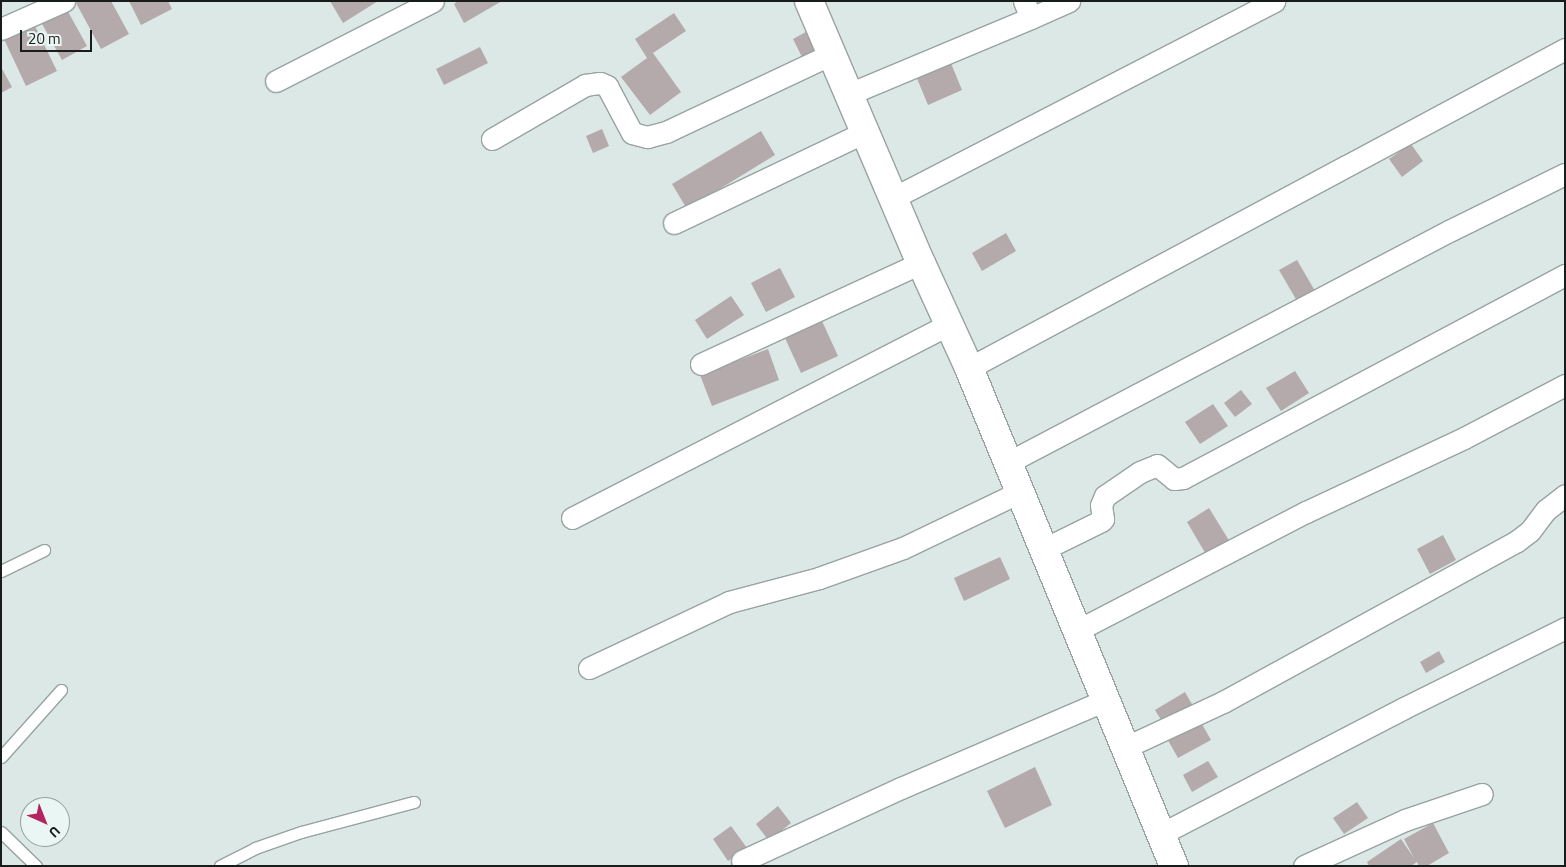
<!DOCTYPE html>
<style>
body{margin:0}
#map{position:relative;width:1566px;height:867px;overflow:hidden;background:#dce8e6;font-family:"Titillium Web",sans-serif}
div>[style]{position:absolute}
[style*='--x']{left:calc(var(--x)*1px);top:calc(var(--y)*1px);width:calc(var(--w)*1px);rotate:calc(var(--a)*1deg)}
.building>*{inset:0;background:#b4a9ab}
.roads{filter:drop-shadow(1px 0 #97a3a1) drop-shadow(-1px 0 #97a3a1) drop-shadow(0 1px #97a3a1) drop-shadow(0 -1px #97a3a1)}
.service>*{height:11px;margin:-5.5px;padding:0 5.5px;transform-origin:5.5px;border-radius:5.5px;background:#fff}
.minor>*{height:21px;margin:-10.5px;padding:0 10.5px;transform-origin:10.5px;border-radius:10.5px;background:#fff}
.secondary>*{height:28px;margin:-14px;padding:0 14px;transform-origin:14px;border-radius:14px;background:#fff}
span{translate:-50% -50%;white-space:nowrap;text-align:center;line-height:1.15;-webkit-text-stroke:4px #e9f6f3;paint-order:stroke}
.frame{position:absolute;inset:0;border:2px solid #181c1b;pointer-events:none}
.north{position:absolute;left:20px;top:797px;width:50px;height:50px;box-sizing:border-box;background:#e9f6f3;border:1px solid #959f9d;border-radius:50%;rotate:136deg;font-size:14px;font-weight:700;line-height:20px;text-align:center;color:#181c1b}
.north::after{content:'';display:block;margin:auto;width:18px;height:22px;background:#b2255f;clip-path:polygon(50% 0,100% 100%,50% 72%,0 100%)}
.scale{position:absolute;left:20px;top:30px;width:72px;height:22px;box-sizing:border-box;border:2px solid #181c1b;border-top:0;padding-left:6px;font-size:15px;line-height:18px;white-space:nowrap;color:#181c1b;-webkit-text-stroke:4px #e9f6f3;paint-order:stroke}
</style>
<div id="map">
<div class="building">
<div style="clip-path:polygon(79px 1px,111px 1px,129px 34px,101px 49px,76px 3px)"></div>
<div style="clip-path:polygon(129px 1px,168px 1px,172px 9px,141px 25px)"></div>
<div style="clip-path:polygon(330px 1px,378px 1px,343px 23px)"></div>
<div style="clip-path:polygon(458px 1px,502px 1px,464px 23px,454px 4px)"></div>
<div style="clip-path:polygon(66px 8px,87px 46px,62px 60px,41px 22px)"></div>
<div style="clip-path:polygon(674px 13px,686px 31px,653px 53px,681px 92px,650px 115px,621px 77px,647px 58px,635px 39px)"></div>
<div style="clip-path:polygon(33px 22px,57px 71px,26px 86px,3px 37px)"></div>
<div style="clip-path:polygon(815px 27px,825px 45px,802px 57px,793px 39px)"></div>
<div style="clip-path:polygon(480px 47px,488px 63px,444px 85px,436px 69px)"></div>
<div style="clip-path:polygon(950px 61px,962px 90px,928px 105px,916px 76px)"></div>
<div style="clip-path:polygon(1px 67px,12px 87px,1px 93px)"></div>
<div style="clip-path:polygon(602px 129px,609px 146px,593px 153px,586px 136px)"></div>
<div style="clip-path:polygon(761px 131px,775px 155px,687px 209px,672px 184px)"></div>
<div style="clip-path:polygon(1411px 144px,1423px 161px,1402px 177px,1389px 159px)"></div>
<div style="clip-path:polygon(1006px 233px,1016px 251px,982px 271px,972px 253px)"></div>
<div style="clip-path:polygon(1297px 260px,1315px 291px,1297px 301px,1279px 270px)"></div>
<div style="clip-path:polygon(780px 268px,795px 297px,766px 312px,751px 283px)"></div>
<div style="clip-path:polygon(731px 296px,744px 315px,707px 339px,695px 320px)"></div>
<div style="clip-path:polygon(822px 321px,838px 356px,801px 373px,785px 338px)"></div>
<div style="clip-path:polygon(768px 349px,779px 380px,712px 406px,700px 375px)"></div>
<div style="clip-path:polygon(1295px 371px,1309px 393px,1281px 411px,1266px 388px)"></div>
<div style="clip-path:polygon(1241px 390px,1252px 404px,1235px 417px,1224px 403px)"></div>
<div style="clip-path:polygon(1213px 404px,1228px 426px,1200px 444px,1185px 422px)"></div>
<div style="clip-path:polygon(1209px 508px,1230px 542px,1207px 556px,1187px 522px)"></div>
<div style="clip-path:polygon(1443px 535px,1456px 560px,1430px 574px,1417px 549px)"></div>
<div style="clip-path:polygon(1000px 557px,1010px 579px,964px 601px,954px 578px)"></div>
<div style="clip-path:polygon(1439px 651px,1445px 662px,1426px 673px,1420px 662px)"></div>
<div style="clip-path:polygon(1185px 692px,1193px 706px,1163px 723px,1155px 710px)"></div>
<div style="clip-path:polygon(1198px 717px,1211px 740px,1178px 758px,1165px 735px)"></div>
<div style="clip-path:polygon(1208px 761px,1218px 777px,1192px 792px,1183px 775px)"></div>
<div style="clip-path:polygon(1035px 767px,1052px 805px,1005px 828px,987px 791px)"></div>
<div style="clip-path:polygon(1357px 802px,1368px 818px,1344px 834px,1333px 818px)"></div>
<div style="clip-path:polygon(778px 806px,791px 823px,769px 841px,756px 824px)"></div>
<div style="clip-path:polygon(1433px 823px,1449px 853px,1427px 866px,1419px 866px,1417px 862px,1411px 866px,1369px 866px,1367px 862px,1401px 839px,1414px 858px,1404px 839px)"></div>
<div style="clip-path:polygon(731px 826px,747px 848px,728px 861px,713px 839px)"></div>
</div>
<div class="roads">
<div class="service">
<div style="--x:1;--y:571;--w:48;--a:-26"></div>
<div style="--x:1;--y:757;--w:90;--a:-48.2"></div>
<div style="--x:1;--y:832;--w:49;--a:44.2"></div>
<div style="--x:220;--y:866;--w:39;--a:-27"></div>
<div style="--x:255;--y:848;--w:49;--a:-19.2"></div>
<div style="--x:301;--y:832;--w:117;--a:-14.9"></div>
</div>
<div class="minor">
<div style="--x:1024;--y:1;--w:18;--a:68"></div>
<div style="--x:1031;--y:18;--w:42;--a:-24.1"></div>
<div style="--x:1;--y:29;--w:69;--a:-24"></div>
<div style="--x:276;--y:81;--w:176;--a:-27"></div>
<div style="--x:849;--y:94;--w:197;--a:-22.7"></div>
<div style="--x:492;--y:139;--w:108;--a:-30.1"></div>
<div style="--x:585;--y:85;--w:15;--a:-8"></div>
<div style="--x:600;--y:83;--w:8;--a:23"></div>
<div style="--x:607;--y:86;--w:53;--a:62"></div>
<div style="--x:632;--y:133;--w:16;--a:15"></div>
<div style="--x:647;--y:137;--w:20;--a:-15"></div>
<div style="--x:666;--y:132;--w:183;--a:-25.2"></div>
<div style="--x:893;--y:198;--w:429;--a:-27.3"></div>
<div style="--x:674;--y:223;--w:212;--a:-25.5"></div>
<div style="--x:701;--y:364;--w:242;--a:-24.7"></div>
<div style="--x:969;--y:368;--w:676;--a:-28.16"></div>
<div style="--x:1007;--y:463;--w:499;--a:-27.7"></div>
<div style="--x:1449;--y:231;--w:129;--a:-26.2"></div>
<div style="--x:572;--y:518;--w:423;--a:-27.2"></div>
<div style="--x:1044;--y:549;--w:64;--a:-26.2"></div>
<div style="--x:1101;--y:521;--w:3;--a:-45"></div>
<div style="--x:1103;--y:519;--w:14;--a:-98"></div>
<div style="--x:1101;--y:505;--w:10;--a:-66"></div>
<div style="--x:1105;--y:496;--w:42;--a:-34.4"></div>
<div style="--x:1140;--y:472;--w:18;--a:-22"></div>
<div style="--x:1157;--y:465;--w:22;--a:39"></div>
<div style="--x:1174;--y:479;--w:9;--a:-6"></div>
<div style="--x:1183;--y:478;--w:433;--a:-28"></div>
<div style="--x:1078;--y:630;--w:257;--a:-27.4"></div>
<div style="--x:1306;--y:512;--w:174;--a:-25.1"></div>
<div style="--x:1464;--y:438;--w:114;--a:-27.7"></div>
<div style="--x:589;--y:668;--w:155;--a:-25.2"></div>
<div style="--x:729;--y:602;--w:93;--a:-14.9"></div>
<div style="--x:819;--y:578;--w:89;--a:-19.7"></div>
<div style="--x:903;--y:548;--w:130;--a:-25.6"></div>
<div style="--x:1126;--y:747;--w:107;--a:-24.9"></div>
<div style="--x:1223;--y:702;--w:335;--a:-28.7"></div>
<div style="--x:1517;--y:541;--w:16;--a:-38"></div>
<div style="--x:1530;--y:531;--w:26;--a:-53"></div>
<div style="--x:1546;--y:510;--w:24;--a:-38"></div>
<div style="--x:1161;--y:834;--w:274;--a:-27.4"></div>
<div style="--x:1404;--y:708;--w:180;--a:-26.4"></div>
<div style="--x:742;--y:861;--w:175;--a:-24.7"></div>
<div style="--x:901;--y:788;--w:222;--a:-23.3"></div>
<div style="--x:1304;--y:866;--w:111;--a:-24.5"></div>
<div style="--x:1405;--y:820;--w:81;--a:-18.7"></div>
</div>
<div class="secondary">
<div style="--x:809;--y:1;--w:285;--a:66.9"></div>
<div style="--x:921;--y:263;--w:115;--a:65.4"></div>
<div style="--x:969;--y:368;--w:539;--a:67.63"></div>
</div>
</div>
<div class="frame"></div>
<div class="north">U</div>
<div class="scale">20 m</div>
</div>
